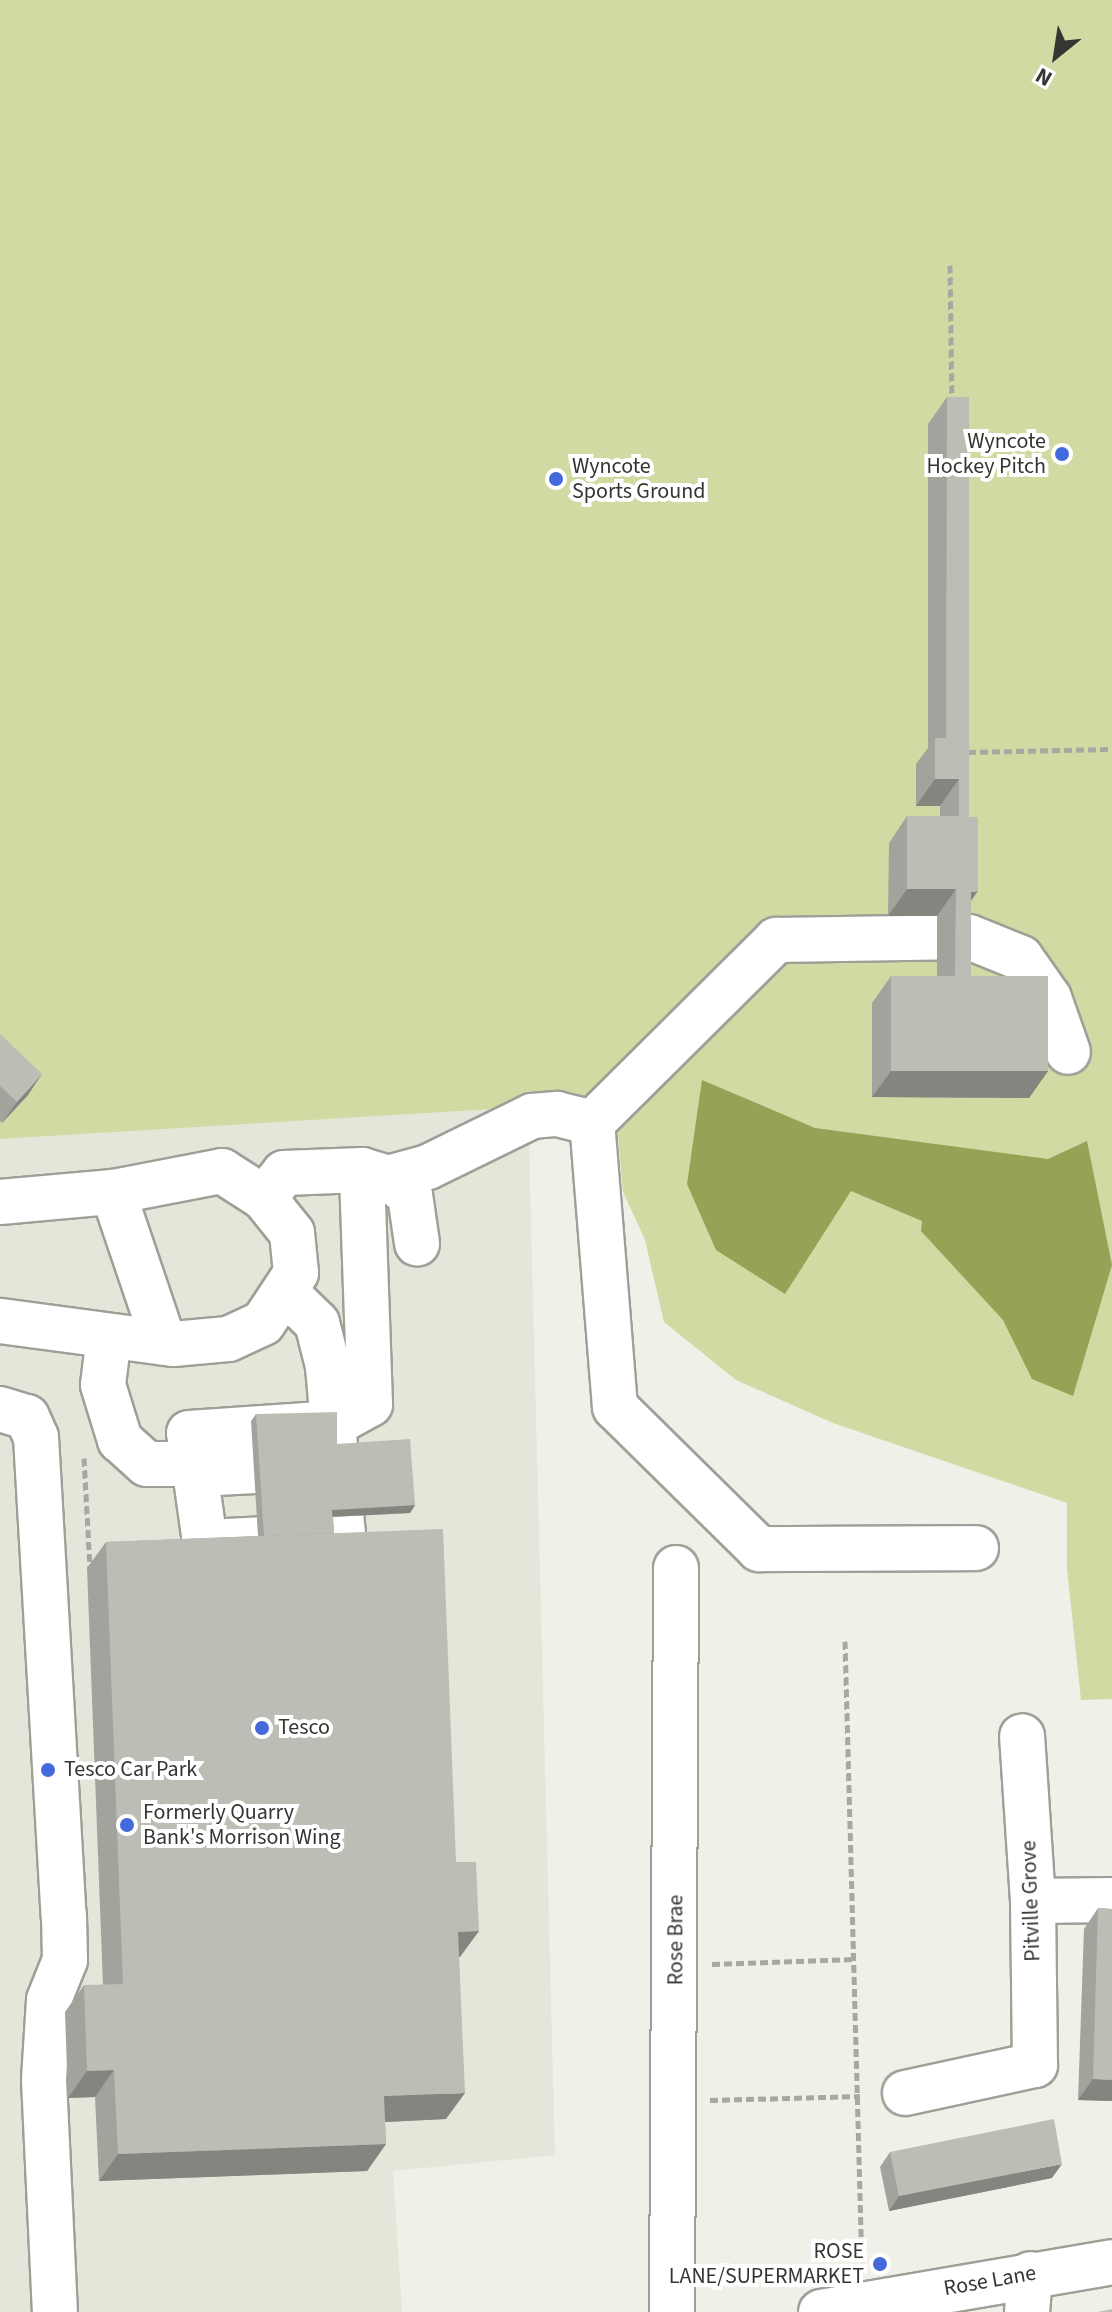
<!DOCTYPE html>
<style>
body{margin:0}
#map{position:relative;width:1112px;height:2312px;overflow:hidden;background:#eff1e9;font-family:"Source Sans 3",sans-serif}
div>[style]{position:absolute}
[style*='--x']{left:calc(var(--x)*1px);top:calc(var(--y)*1px);width:calc(var(--w)*1px);rotate:calc(var(--a)*1deg)}
.built>*{inset:0;background:#e3e6d8}
.green>*{inset:0;background:#d0daa2}
.water>*{inset:0;background:#96a255}
.path>*{height:5px;margin-top:-2.5px;transform-origin:0;background:repeating-linear-gradient(90deg,#a7a8a2 0 8px,transparent 0 12px)}
.roads{filter:drop-shadow(2px 0 #9ea098) drop-shadow(-2px 0 #9ea098) drop-shadow(0 2px #9ea098) drop-shadow(0 -2px #9ea098)}
.minor>*{height:44px;margin:-22px;padding:0 22px;transform-origin:22px;border-radius:22px;background:#fff}
.wall>*{inset:0;background:#a2a39d}
.shaded-wall>*{inset:0;background:#84857f}
.building>*{inset:0;background:#bcbeb6}
.dots>*{width:22px;height:22px;translate:-50% -50%;box-sizing:border-box;border:4px solid #fff;border-radius:50%}
span{translate:-50% -50%;white-space:nowrap;text-align:center;line-height:1.15;-webkit-text-stroke:8px #fff;paint-order:stroke}
.poi-label{font-size:22px;color:#353632}
.right{translate:-100% -50%;text-align:right}
.left{translate:0 -50%;text-align:left}
.street-label{font-size:22px;color:#353632}
.north{position:absolute;left:1016px;top:16px;width:80px;height:80px;-webkit-text-stroke:6px #fff;paint-order:stroke;rotate:210deg;font-size:22px;font-weight:700;line-height:32px;text-align:center;color:#353632}
.north::after{content:'';display:block;margin:auto;width:28px;height:36px;background:#353632;clip-path:polygon(50% 0,100% 100%,50% 72%,0 100%)}
</style>
<div id="map">
<div class="built">
<div style="clip-path:polygon(528px 1107px,555px 2155px,393px 2171px,402px 2312px,0 2312px,0 1139px)"></div>
</div>
<div class="green">
<div style="clip-path:polygon(0 0,1112px 0,1112px 1699px,1081px 1700px,1067px 1569px,1067px 1503px,833px 1423px,736px 1380px,664px 1322px,645px 1240px,623px 1192px,617px 1125px,528px 1107px,0 1139px)"></div>
</div>
<div class="water">
<div style="clip-path:polygon(702px 1080px,815px 1128px,1048px 1159px,1087px 1141px,1112px 1265px,1073px 1396px,1032px 1379px,1003px 1320px,921px 1231px,922px 1221px,851px 1191px,785px 1294px,716px 1250px,687px 1184px)"></div>
</div>
<div class="path">
<div style="--x:950;--y:265;--w:139;--a:89.2"></div>
<div style="--x:968;--y:752;--w:144;--a:-1.2"></div>
<div style="--x:84;--y:1458;--w:110;--a:86.9"></div>
<div style="--x:845;--y:1641;--w:627;--a:88.45"></div>
<div style="--x:712;--y:1964;--w:143;--a:-2"></div>
<div style="--x:710;--y:2100;--w:150;--a:-1.5"></div>
</div>
<div class="roads">
<div class="minor">
<div style="--x:388;--y:1178;--w:41;--a:-15.4"></div>
<div style="--x:428;--y:1167;--w:116;--a:-26.1"></div>
<div style="--x:532;--y:1116;--w:25;--a:-5"></div>
<div style="--x:557;--y:1114;--w:36;--a:14"></div>
<div style="--x:113;--y:1192;--w:159;--a:71.3"></div>
<div style="--x:264;--y:1198;--w:32;--a:-51"></div>
<div style="--x:284;--y:1173;--w:78;--a:-2.2"></div>
<div style="--x:362;--y:1170;--w:27;--a:17"></div>
<div style="--x:388;--y:1178;--w:28;--a:38"></div>
<div style="--x:410;--y:1195;--w:49;--a:81.7"></div>
<div style="--x:0;--y:1202;--w:113;--a:-5.1"></div>
<div style="--x:113;--y:1192;--w:111;--a:-10.9"></div>
<div style="--x:222;--y:1171;--w:50;--a:32.7"></div>
<div style="--x:264;--y:1198;--w:45;--a:51.3"></div>
<div style="--x:292;--y:1233;--w:40;--a:84.3"></div>
<div style="--x:296;--y:1273;--w:60;--a:123.4"></div>
<div style="--x:263;--y:1323;--w:38;--a:155"></div>
<div style="--x:228;--y:1339;--w:55;--a:174.8"></div>
<div style="--x:173;--y:1344;--w:175;--a:-172.4"></div>
<div style="--x:109;--y:1336;--w:49;--a:97"></div>
<div style="--x:103;--y:1385;--w:58;--a:72.8"></div>
<div style="--x:120;--y:1440;--w:36;--a:42"></div>
<div style="--x:147;--y:1464;--w:47;--a:0"></div>
<div style="--x:194;--y:1464;--w:79;--a:82"></div>
<div style="--x:205;--y:1542;--w:138;--a:-2.9"></div>
<div style="--x:343;--y:1535;--w:170;--a:-95.1"></div>
<div style="--x:328;--y:1366;--w:44;--a:-104.3"></div>
<div style="--x:317;--y:1323;--w:43;--a:-135.9"></div>
<div style="--x:0;--y:1409;--w:28;--a:17"></div>
<div style="--x:27;--y:1417;--w:22;--a:66"></div>
<div style="--x:36;--y:1437;--w:480;--a:86.7"></div>
<div style="--x:64;--y:1916;--w:44;--a:88.7"></div>
<div style="--x:65;--y:1960;--w:43;--a:111.8"></div>
<div style="--x:49;--y:2000;--w:80;--a:93.6"></div>
<div style="--x:44;--y:2080;--w:232;--a:87.3"></div>
<div style="--x:194;--y:1464;--w:31;--a:-99"></div>
<div style="--x:189;--y:1433;--w:147;--a:-3.9"></div>
<div style="--x:336;--y:1423;--w:39;--a:-29"></div>
<div style="--x:370;--y:1404;--w:234;--a:-92"></div>
<div style="--x:197;--y:1474;--w:117;--a:-2.9"></div>
<div style="--x:976;--y:1548;--w:217;--a:179.7"></div>
<div style="--x:759;--y:1549;--w:202;--a:-135.4"></div>
<div style="--x:615;--y:1407;--w:285;--a:-94.6"></div>
<div style="--x:592;--y:1123;--w:260;--a:-44.8"></div>
<div style="--x:776;--y:940;--w:193;--a:-0.9"></div>
<div style="--x:969;--y:937;--w:56;--a:22"></div>
<div style="--x:1021;--y:958;--w:49;--a:55"></div>
<div style="--x:1049;--y:998;--w:57;--a:70.6"></div>
<div style="--x:1033;--y:1901;--w:79;--a:-0.7"></div>
<div style="--x:905;--y:2093;--w:133;--a:-12.2"></div>
<div style="--x:1035;--y:2065;--w:164;--a:-90.7"></div>
<div style="--x:1033;--y:1901;--w:165;--a:-93.8"></div>
<div style="--x:672;--y:2312;--w:744;--a:-89.69"></div>
<div style="--x:821;--y:2312;--w:295;--a:-9.7"></div>
<div style="--x:1027;--y:2312;--w:38;--a:-85"></div>
</div>
</div>
<div class="wall">
<div style="clip-path:polygon(947px 397px,969px 817px,971px 976px,1048px 1071px,1029px 1098px,872px 1097px,872px 1003px,891px 976px,937px 976px,937px 916px,888px 916px,889px 843px,907px 816px,940px 816px,940px 806px,916px 806px,916px 764px,928px 748px,928px 424px)"></div>
<div style="clip-path:polygon(0 1034px,28px 1095px,2px 1123px,0 1121px)"></div>
<div style="clip-path:polygon(256px 1414px,337px 1444px,415px 1505px,410px 1513px,333px 1517px,334px 1533px,456px 1862px,479px 1931px,459px 1957px,446px 2119px,385px 2122px,386px 2144px,367px 2171px,99px 2181px,95px 2097px,68px 2098px,65px 2012px,84px 1985px,103px 1985px,87px 1568px,106px 1542px,258px 1536px,251px 1421px)"></div>
<div style="clip-path:polygon(1098px 1908px,1112px 1909px,1112px 2101px,1078px 2100px,1084px 1929px)"></div>
<div style="clip-path:polygon(890px 2152px,1052px 2178px,889px 2211px,880px 2167px)"></div>
</div>
<div class="shaded-wall">
<div style="clip-path:polygon(935px 779px,959px 779px,940px 806px,916px 806px)"></div>
<div style="clip-path:polygon(907px 889px,956px 889px,937px 916px,888px 916px)"></div>
<div style="clip-path:polygon(978px 891px,959px 918px,971px 892px)"></div>
<div style="clip-path:polygon(891px 1071px,1048px 1071px,1029px 1098px,872px 1097px)"></div>
<div style="clip-path:polygon(42px 1074px,28px 1095px,2px 1123px,17px 1102px)"></div>
<div style="clip-path:polygon(415px 1505px,410px 1513px,327px 1517px,332px 1510px)"></div>
<div style="clip-path:polygon(479px 1931px,460px 1957px,440px 1958px,458px 1932px)"></div>
<div style="clip-path:polygon(114px 2070px,95px 2097px,68px 2098px,87px 2071px)"></div>
<div style="clip-path:polygon(1093px 2079px,1112px 2080px,1112px 2101px,1078px 2100px)"></div>
<div style="clip-path:polygon(465px 2093px,446px 2119px,365px 2123px,384px 2096px)"></div>
<div style="clip-path:polygon(386px 2144px,367px 2171px,99px 2181px,118px 2154px)"></div>
<div style="clip-path:polygon(1062px 2164px,1052px 2178px,889px 2211px,899px 2196px)"></div>
</div>
<div class="building">
<div style="clip-path:polygon(947px 397px,969px 397px,969px 817px,978px 817px,978px 891px,971px 892px,971px 976px,1048px 976px,1048px 1071px,891px 1071px,891px 976px,955px 976px,956px 889px,907px 889px,907px 816px,959px 816px,959px 779px,935px 779px,935px 738px,946px 738px)"></div>
<div style="clip-path:polygon(0 1034px,42px 1074px,17px 1102px,0 1086px)"></div>
<div style="clip-path:polygon(337px 1412px,337px 1444px,410px 1439px,415px 1505px,332px 1510px,334px 1533px,264px 1536px,256px 1414px)"></div>
<div style="clip-path:polygon(443px 1529px,456px 1862px,476px 1862px,479px 1931px,458px 1932px,465px 2093px,384px 2096px,386px 2144px,118px 2154px,114px 2070px,87px 2071px,84px 1985px,123px 1984px,106px 1542px)"></div>
<div style="clip-path:polygon(1098px 1908px,1112px 1909px,1112px 2080px,1093px 2079px)"></div>
<div style="clip-path:polygon(1054px 2119px,1062px 2164px,899px 2196px,890px 2152px)"></div>
<div style="clip-path:polygon(1112px 2309px,1112px 2312px,1098px 2312px)"></div>
</div>
<div class="dots">
<div style="left:1062px;top:454px;background:#4369db"></div>
<div style="left:556px;top:479px;background:#4369db"></div>
<div style="left:262px;top:1728px;background:#4369db"></div>
<div style="left:48px;top:1770px;background:#4369db"></div>
<div style="left:127px;top:1825px;background:#4369db"></div>
<div style="left:880px;top:2264px;background:#4369db"></div>
</div>
<div class="poi-label">
<span class="right" style="left:1046px;top:454px">Wyncote<br>Hockey Pitch</span>
<span class="left" style="left:572px;top:479px">Wyncote<br>Sports Ground</span>
<span class="left" style="left:278px;top:1728px">Tesco</span>
<span class="left" style="left:64px;top:1770px">Tesco Car Park</span>
<span class="left" style="left:143px;top:1825px">Formerly Quarry<br>Bank's Morrison Wing</span>
<span class="right" style="left:864px;top:2264px">ROSE<br>LANE/SUPERMARKET</span>
</div>
<div class="street-label">
<span style="left:1031px;top:1901px;rotate:-92deg">Pitville Grove</span>
<span style="left:676px;top:1940px;rotate:-90deg">Rose Brae</span>
<span style="left:990px;top:2281px;rotate:-10deg">Rose Lane</span>
</div>
<div class="north">N</div>
</div>
